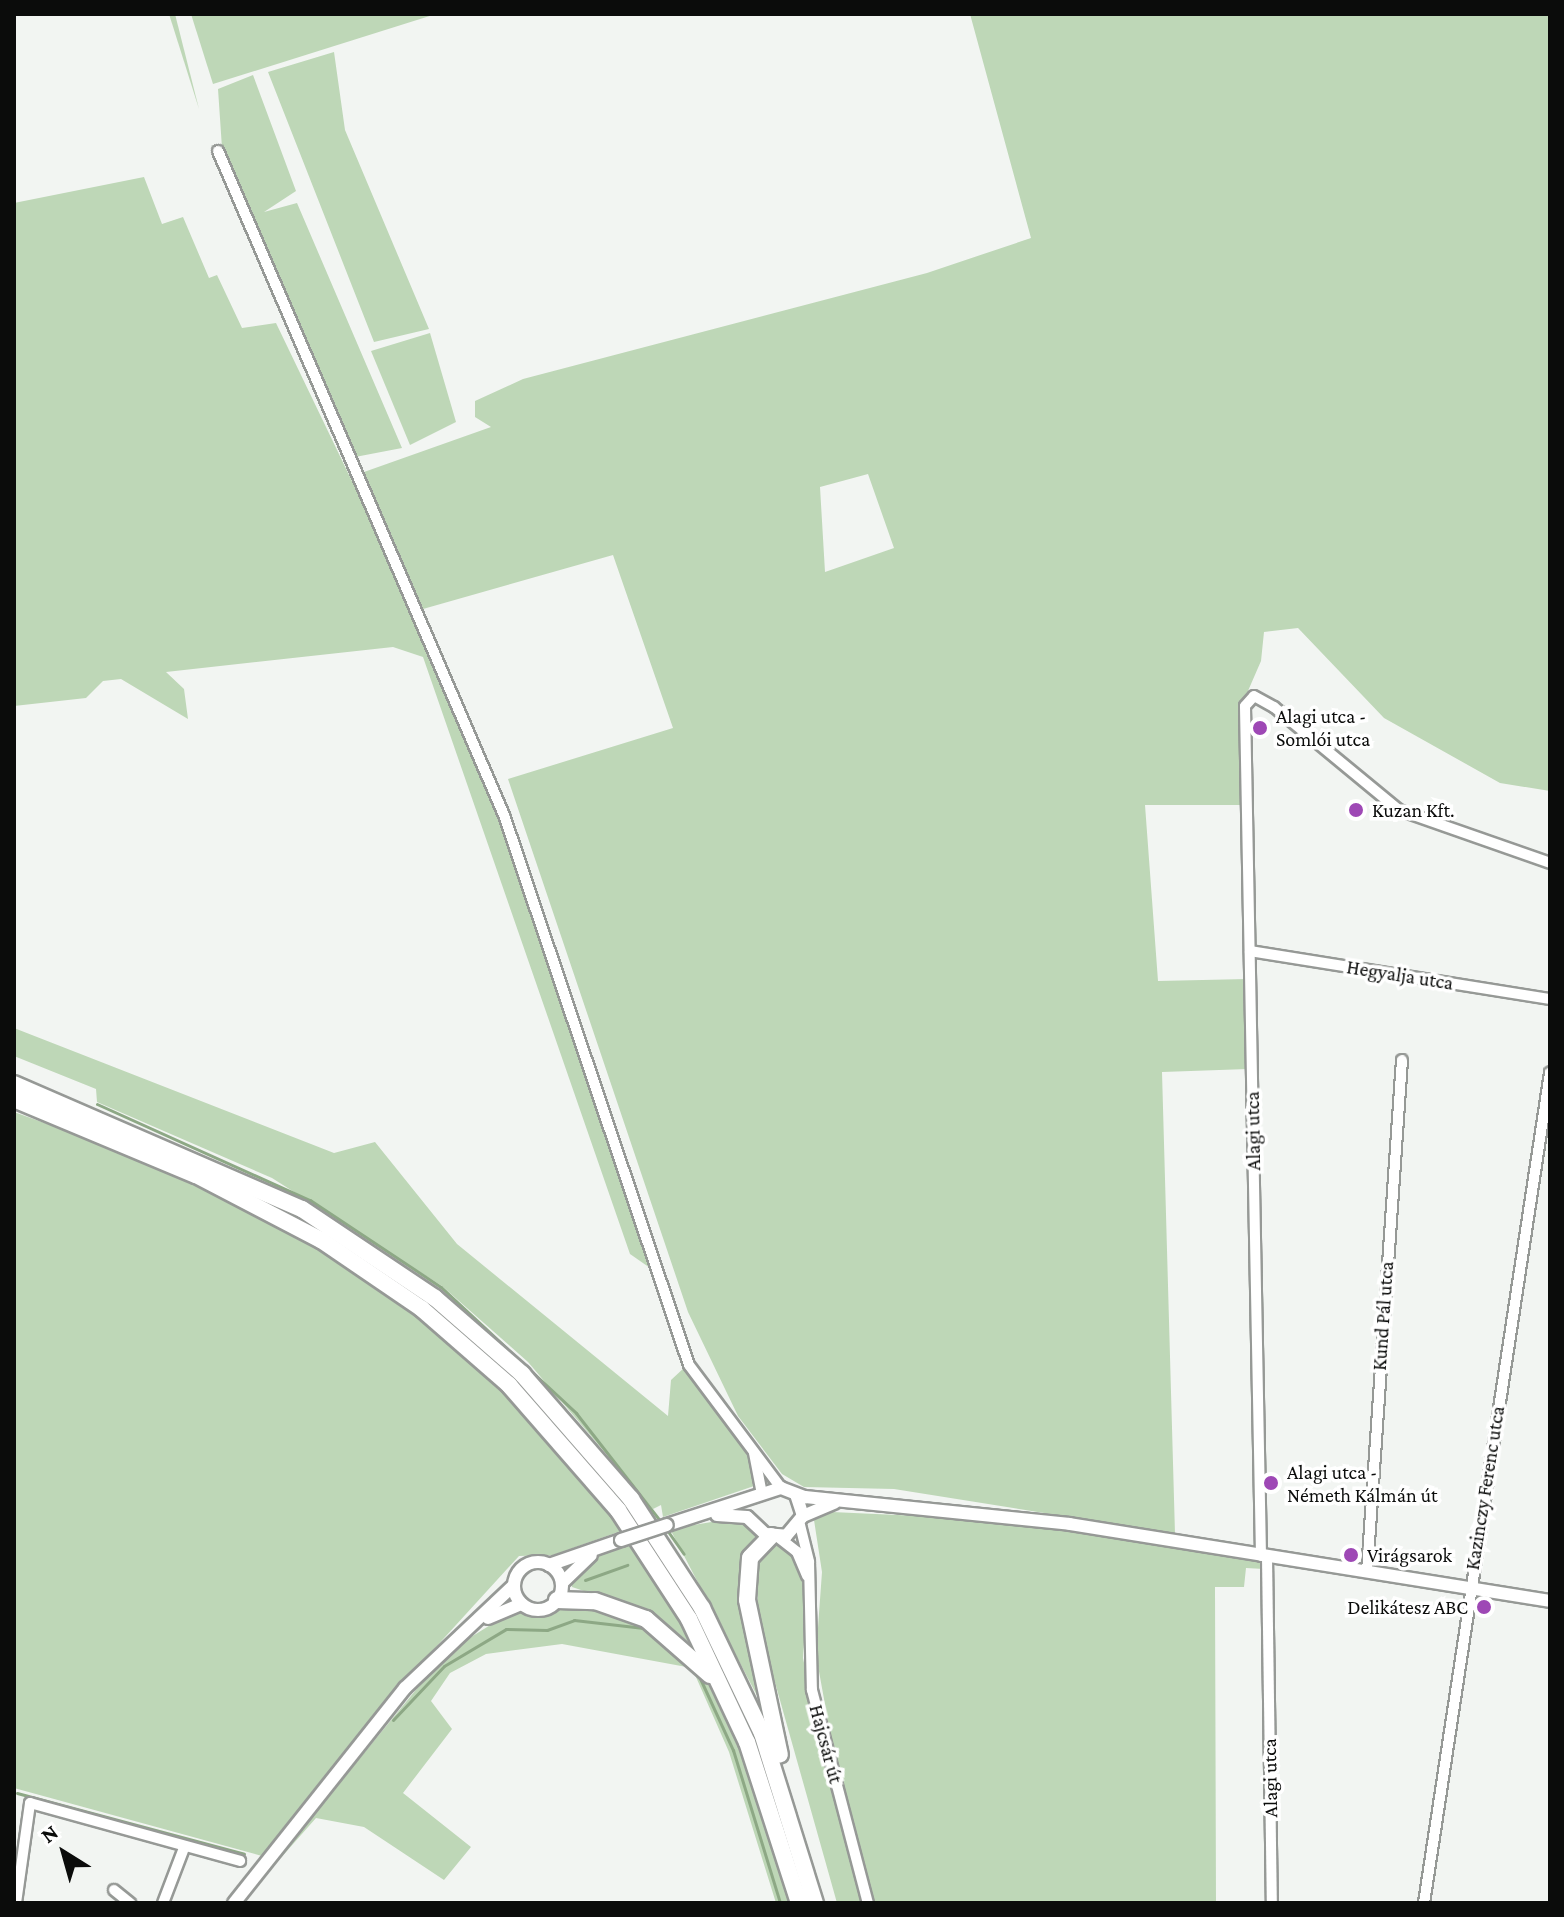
<!DOCTYPE html>
<meta charset="utf-8">
<style>
body{margin:0}
#map{position:relative;width:1564px;height:1917px;overflow:hidden;background:#f2f5f2;font-family:"Crimson Pro",serif}
div>[style]{position:absolute}
[style*='--x']{left:calc(var(--x)*1px);top:calc(var(--y)*1px);width:calc(var(--w)*1px);rotate:calc(var(--a)*1deg)}
.green>*{inset:0;background:#bed7b7}
.stream>*{height:3px;margin:-1.5px;padding:0 1.5px;transform-origin:1.5px;border-radius:1.5px;background:#8da885}
.roads{filter:drop-shadow(2px 0 #969996) drop-shadow(-2px 0 #969996) drop-shadow(0 2px #969996) drop-shadow(0 -2px #969996)}
.minor>*{height:10px;margin:-5px;padding:0 5px;transform-origin:5px;border-radius:5px;background:#fff}
.tertiary>*{height:12px;margin:-6px;padding:0 6px;transform-origin:6px;border-radius:6px;background:#fff}
.tertiary>.ring{margin:-6px;padding:0;box-sizing:content-box;background:none;border:12px solid #fff;border-radius:50%}
.trunk>*{height:16px;margin:-8px;padding:0 8px;transform-origin:8px;border-radius:8px;background:#fff}
.bridges{filter:drop-shadow(2px 0 #969996) drop-shadow(-2px 0 #969996) drop-shadow(0 2px #969996) drop-shadow(0 -2px #969996)}
.tertiary-bridge>*{height:12px;margin:-6px;padding:0 6px;transform-origin:6px;border-radius:6px;background:#fff}
.dots>*{width:22px;height:22px;translate:-50% -50%;box-sizing:border-box;border:4px solid #fff;border-radius:50%}
span{translate:-50% -50%;white-space:nowrap;text-align:center;line-height:1.15;-webkit-text-stroke:7px #fff;paint-order:stroke}
.poi-label{font-size:20px;color:#0b0c0b}
.left{translate:0 -50%;text-align:left}
.right{translate:-100% -50%;text-align:right}
.street-label{font-size:20px;color:#0b0c0b}
.frame{position:absolute;inset:0;border:16px solid #0b0c0b;pointer-events:none}
.north{position:absolute;left:24px;top:1813px;width:80px;height:80px;-webkit-text-stroke:6px #fff;paint-order:stroke;rotate:323deg;font-size:22px;font-weight:700;line-height:32px;text-align:center;color:#0b0c0b}
.north::after{content:'';display:block;margin:auto;width:28px;height:36px;background:#0b0c0b;clip-path:polygon(50% 0,100% 100%,50% 72%,0 100%)}
</style>
<div id="map">
<div class="green">
<div style="clip-path:polygon(169px 14px,175px 14px,199px 109px)"></div>
<div style="clip-path:polygon(191px 14px,436px 14px,213px 84px)"></div>
<div style="clip-path:polygon(evenodd,970px 14px,1550px 14px,1550px 791px,1500px 783px,1384px 718px,1298px 628px,1264px 632px,1261px 661px,1241px 707px,1241px 805px,1145px 805px,1158px 981px,1247px 979px,1248px 1069px,1162px 1072px,1175px 1534px,894px 1489px,804px 1487px,782px 1474px,738px 1416px,688px 1312px,508px 779px,673px 728px,613px 555px,423px 609px,364px 472px,491px 427px,475px 417px,475px 401px,523px 379px,927px 273px,1031px 238px,970px 14px,868px 474px,894px 548px,825px 572px,820px 487px,868px 474px)"></div>
<div style="clip-path:polygon(334px 52px,345px 130px,429px 329px,374px 342px,268px 72px)"></div>
<div style="clip-path:polygon(253px 75px,296px 191px,264px 212px,297px 203px,402px 448px,355px 457px,222px 148px,218px 89px)"></div>
<div style="clip-path:polygon(144px 177px,162px 224px,183px 217px,209px 278px,217px 275px,242px 328px,276px 323px,375px 529px,502px 818px,653px 1270px,630px 1254px,423px 657px,393px 647px,166px 672px,184px 689px,188px 719px,121px 679px,103px 681px,86px 698px,14px 706px,14px 203px)"></div>
<div style="clip-path:polygon(430px 333px,456px 422px,410px 445px,371px 351px)"></div>
<div style="clip-path:polygon(14px 1028px,334px 1153px,375px 1142px,457px 1244px,668px 1416px,671px 1380px,685px 1367px,743px 1443px,757px 1485px,663px 1517px,661px 1505px,653px 1509px,528px 1362px,442px 1286px,272px 1178px,97px 1102px,96px 1089px,14px 1056px)"></div>
<div style="clip-path:polygon(14px 1112px,189px 1175px,277px 1218px,420px 1312px,551px 1437px,624px 1530px,553px 1555px,519px 1556px,373px 1716px,262px 1856px,14px 1788px)"></div>
<div style="clip-path:polygon(925px 1510px,1261px 1560px,1264px 1569px,1246px 1568px,1244px 1587px,1215px 1587px,1216px 1903px,837px 1903px,758px 1622px,757px 1560px,773px 1542px,794px 1553px,807px 1597px,803px 1658px,814px 1712px,826px 1710px,816px 1655px,822px 1572px,814px 1520px,832px 1512px,919px 1516px)"></div>
<div style="clip-path:polygon(741px 1517px,757px 1533px,750px 1547px,764px 1709px,670px 1529px)"></div>
<div style="clip-path:polygon(632px 1541px,703px 1654px,656px 1615px,572px 1587px,572px 1574px,599px 1554px)"></div>
<div style="clip-path:polygon(565px 1602px,633px 1616px,699px 1666px,730px 1715px,793px 1903px,776px 1903px,729px 1752px,692px 1668px,562px 1644px,486px 1654px,450px 1673px,431px 1701px,452px 1729px,403px 1793px,471px 1847px,444px 1880px,364px 1827px,316px 1818px,241px 1903px,447px 1652px,516px 1609px,540px 1615px)"></div>
</div>
<div class="stream">
<div style="--x:97;--y:1104;--w:234;--a:24.3"></div>
<div style="--x:310;--y:1200;--w:157;--a:33.6"></div>
<div style="--x:441;--y:1287;--w:185;--a:43"></div>
<div style="--x:576;--y:1413;--w:140;--a:52"></div>
<div style="--x:667;--y:1530;--w:29;--a:55"></div>
<div style="--x:585;--y:1580;--w:45;--a:-19.7"></div>
<div style="--x:698;--y:1674;--w:84;--a:65.3"></div>
<div style="--x:733;--y:1750;--w:160;--a:72.9"></div>
<div style="--x:393;--y:1720;--w:74;--a:-46.6"></div>
<div style="--x:444;--y:1666;--w:72;--a:-30.8"></div>
<div style="--x:506;--y:1629;--w:41;--a:1.4"></div>
<div style="--x:547;--y:1630;--w:29;--a:-20"></div>
<div style="--x:574;--y:1620;--w:70;--a:6.5"></div>
<div style="--x:17;--y:1793;--w:235;--a:15"></div>
</div>
<div class="roads">
<div class="minor">
<div style="--x:218;--y:151;--w:723;--a:66.7"></div>
<div style="--x:504;--y:815;--w:580;--a:71.41"></div>
<div style="--x:689;--y:1365;--w:154;--a:53.2"></div>
<div style="--x:1250;--y:951;--w:304;--a:9.1"></div>
<div style="--x:754;--y:1453;--w:42;--a:79"></div>
<div style="--x:800;--y:1525;--w:38;--a:76"></div>
<div style="--x:809;--y:1562;--w:128;--a:88.7"></div>
<div style="--x:812;--y:1690;--w:220;--a:75.3"></div>
<div style="--x:778;--y:1537;--w:24;--a:38"></div>
<div style="--x:797;--y:1552;--w:26;--a:67"></div>
<div style="--x:1261;--y:1556;--w:850;--a:-91.08"></div>
<div style="--x:1245;--y:706;--w:13;--a:-48"></div>
<div style="--x:1254;--y:696;--w:23;--a:29"></div>
<div style="--x:1274;--y:707;--w:162;--a:39.5"></div>
<div style="--x:1399;--y:810;--w:160;--a:19.3"></div>
<div style="--x:1267;--y:1557;--w:346;--a:89.2"></div>
<div style="--x:1367;--y:1572;--w:513;--a:-86.09"></div>
<div style="--x:114;--y:1890;--w:21;--a:39"></div>
<div style="--x:16;--y:1903;--w:101;--a:-82"></div>
<div style="--x:30;--y:1803;--w:218;--a:15.4"></div>
<div style="--x:163;--y:1903;--w:59;--a:-69.1"></div>
<div style="--x:1424;--y:1903;--w:840;--a:-81.37"></div>
</div>
<div class="tertiary">
<div style="--x:717;--y:1515;--w:30;--a:4"></div>
<div style="--x:747;--y:1517;--w:25;--a:43"></div>
<div style="--x:765;--y:1534;--w:21;--a:5"></div>
<div style="--x:786;--y:1536;--w:26;--a:-50"></div>
<div style="--x:803;--y:1516;--w:22;--a:-108"></div>
<div style="--x:803;--y:1516;--w:34;--a:-23"></div>
<div style="--x:667;--y:1525;--w:120;--a:-18"></div>
<div style="--x:781;--y:1488;--w:26;--a:21"></div>
<div style="--x:805;--y:1497;--w:266;--a:5.8"></div>
<div style="--x:1070;--y:1524;--w:486;--a:9.1"></div>
<div class="ring" style="left:514px;top:1562px;width:36px;height:36px"></div>
<div style="--x:549;--y:1565;--w:76;--a:-19.1"></div>
<div style="--x:562;--y:1583;--w:40;--a:-44"></div>
<div style="--x:488;--y:1618;--w:36;--a:-23"></div>
<div style="--x:234;--y:1903;--w:275;--a:-51.5"></div>
<div style="--x:405;--y:1688;--w:149;--a:-43.4"></div>
</div>
<div class="trunk">
<div style="--x:14;--y:1084;--w:314;--a:23.5"></div>
<div style="--x:302;--y:1209;--w:160;--a:33.8"></div>
<div style="--x:435;--y:1298;--w:116;--a:41.1"></div>
<div style="--x:522;--y:1374;--w:166;--a:48.9"></div>
<div style="--x:631;--y:1499;--w:130;--a:56.9"></div>
<div style="--x:702;--y:1608;--w:139;--a:64.4"></div>
<div style="--x:762;--y:1733;--w:178;--a:72.7"></div>
<div style="--x:14;--y:1099;--w:197;--a:22.7"></div>
<div style="--x:196;--y:1175;--w:141;--a:27.5"></div>
<div style="--x:321;--y:1240;--w:122;--a:34.3"></div>
<div style="--x:422;--y:1309;--w:116;--a:41.1"></div>
<div style="--x:509;--y:1385;--w:166;--a:48.9"></div>
<div style="--x:618;--y:1510;--w:130;--a:56.9"></div>
<div style="--x:689;--y:1619;--w:136;--a:64.8"></div>
<div style="--x:747;--y:1742;--w:169;--a:72.1"></div>
<div style="--x:771;--y:1536;--w:30;--a:134"></div>
<div style="--x:750;--y:1558;--w:42;--a:94.1"></div>
<div style="--x:747;--y:1600;--w:158;--a:78"></div>
<div style="--x:557;--y:1600;--w:38;--a:2"></div>
<div style="--x:595;--y:1601;--w:54;--a:19.4"></div>
<div style="--x:646;--y:1619;--w:85;--a:41.2"></div>
</div>
</div>
<div class="bridges">
<div class="tertiary-bridge">
<div style="--x:621;--y:1540;--w:48;--a:-18.1"></div>
</div>
</div>
<div class="dots">
<div style="left:1260px;top:728px;background:#9e48b5"></div>
<div style="left:1356px;top:810px;background:#9e48b5"></div>
<div style="left:1271px;top:1483px;background:#9e48b5"></div>
<div style="left:1351px;top:1555px;background:#9e48b5"></div>
<div style="left:1484px;top:1607px;background:#9e48b5"></div>
</div>
<div class="poi-label">
<span class="left" style="left:1276px;top:728px">Alagi utca -<br>Somlói utca</span>
<span class="left" style="left:1372px;top:810px">Kuzan Kft.</span>
<span class="left" style="left:1287px;top:1484px">Alagi utca -<br>Németh Kálmán út</span>
<span class="left" style="left:1367px;top:1555px">Virágsarok</span>
<span class="right" style="left:1468px;top:1607px">Delikátesz ABC</span>
</div>
<div class="street-label">
<span style="left:1400px;top:975px;rotate:9deg">Hegyalja utca</span>
<span style="left:1253px;top:1131px;rotate:-91deg">Alagi utca</span>
<span style="left:1383px;top:1316px;rotate:-86deg">Kund Pál utca</span>
<span style="left:1485px;top:1488px;rotate:-81deg">Kazinczy Ferenc utca</span>
<span style="left:826px;top:1744px;rotate:75deg">Hajcsár út</span>
<span style="left:1270px;top:1778px;rotate:-91deg">Alagi utca</span>
</div>
<div class="frame"></div>
<div class="north">N</div>
</div>
